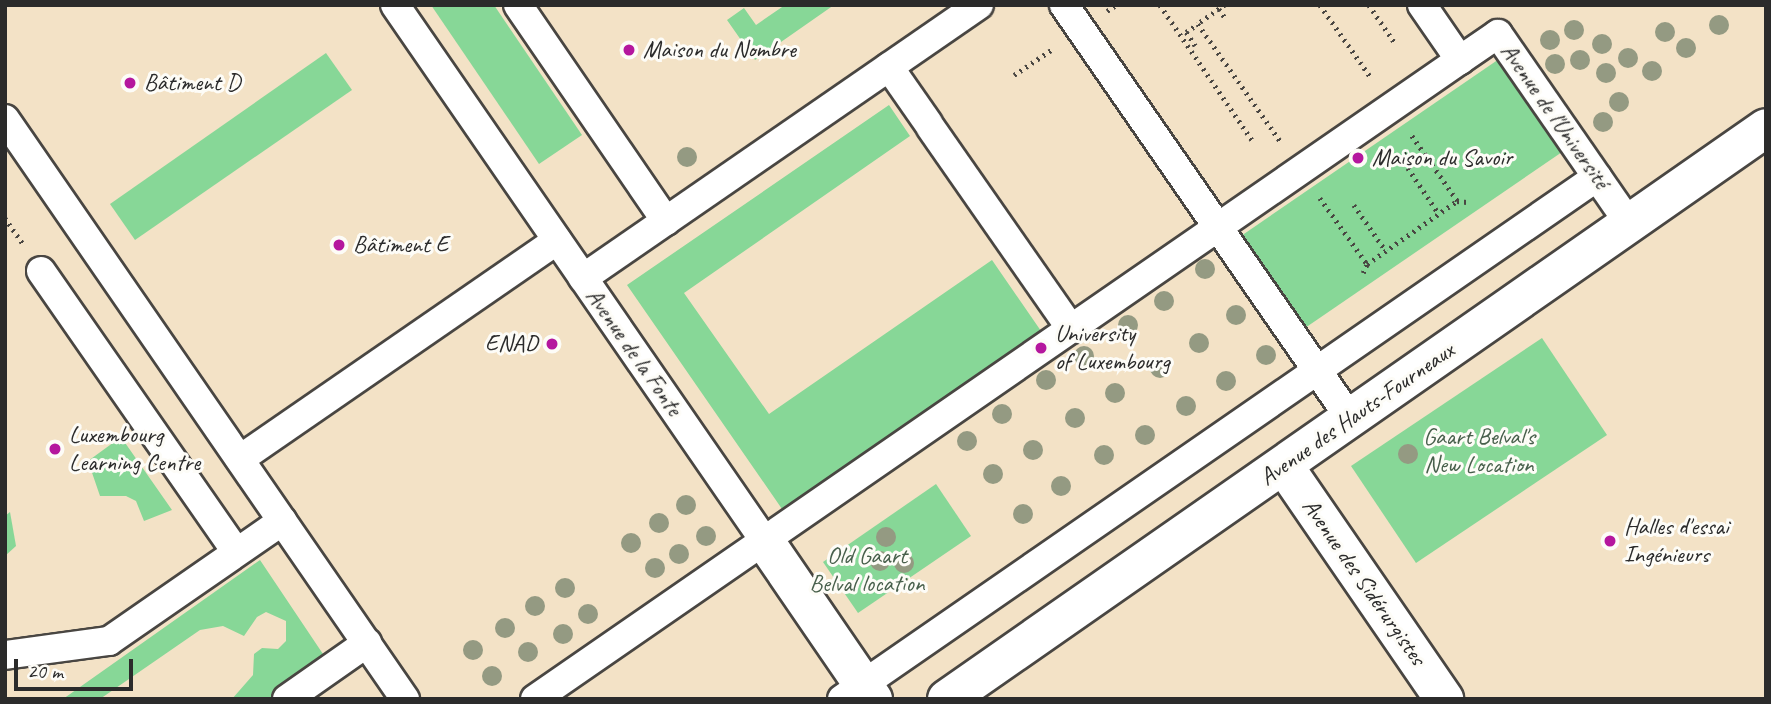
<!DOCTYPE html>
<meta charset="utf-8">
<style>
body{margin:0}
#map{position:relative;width:1771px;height:704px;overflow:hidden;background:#f3e2c6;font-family:Caveat,sans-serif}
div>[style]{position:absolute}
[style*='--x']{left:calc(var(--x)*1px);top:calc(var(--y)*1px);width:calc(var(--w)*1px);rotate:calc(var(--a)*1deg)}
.green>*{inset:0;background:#87d797}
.path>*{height:4.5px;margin-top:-2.25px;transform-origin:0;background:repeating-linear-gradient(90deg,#494642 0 2px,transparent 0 7px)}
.roads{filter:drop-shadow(2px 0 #494642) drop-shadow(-2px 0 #494642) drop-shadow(0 2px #494642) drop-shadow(0 -2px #494642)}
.pedestrian>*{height:28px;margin:-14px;padding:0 14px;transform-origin:14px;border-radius:14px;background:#fff}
.minor>*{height:38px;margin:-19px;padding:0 19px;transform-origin:19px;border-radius:19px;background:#fff}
.trees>*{width:20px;height:20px;margin:-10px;border-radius:50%;background:#949a82}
.dots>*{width:19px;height:19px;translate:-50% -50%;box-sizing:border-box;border:4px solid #fdfcf7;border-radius:50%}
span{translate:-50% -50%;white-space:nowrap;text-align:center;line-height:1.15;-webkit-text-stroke:6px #fdfcf7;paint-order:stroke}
.poi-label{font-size:24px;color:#2b2b2b}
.left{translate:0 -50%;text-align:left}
.right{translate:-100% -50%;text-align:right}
.street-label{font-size:24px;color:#2b2b2b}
.park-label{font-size:24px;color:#475f4b}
.frame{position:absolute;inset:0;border:7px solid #2b2b2b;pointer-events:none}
.scale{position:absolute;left:14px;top:659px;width:119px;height:32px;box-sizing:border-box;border:4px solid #2b2b2b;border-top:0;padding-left:9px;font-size:21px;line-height:24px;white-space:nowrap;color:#2b2b2b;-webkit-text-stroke:5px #fdfcf7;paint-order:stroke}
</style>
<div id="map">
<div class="green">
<div style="clip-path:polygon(431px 5px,494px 5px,582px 135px,539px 164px)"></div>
<div style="clip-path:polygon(785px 5px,834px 5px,755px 60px,727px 20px,744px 8px,756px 25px)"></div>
<div style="clip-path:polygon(326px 53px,352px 90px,135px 240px,110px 204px)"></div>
<div style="clip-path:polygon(1502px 57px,1565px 150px,1305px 328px,1241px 236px)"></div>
<div style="clip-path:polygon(889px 105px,910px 136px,684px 293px,769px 414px,992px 260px,1041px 331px,782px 509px,627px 285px)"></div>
<div style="clip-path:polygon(1542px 338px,1607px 435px,1416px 563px,1351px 466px)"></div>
<div style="clip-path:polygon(121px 437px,172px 510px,144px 521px,136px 501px,126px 496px,100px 496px,88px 461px)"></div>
<div style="clip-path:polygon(936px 484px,971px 536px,858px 613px,823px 562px)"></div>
<div style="clip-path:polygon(10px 512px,16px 546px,5px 556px,5px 516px)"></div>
<div style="clip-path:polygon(260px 560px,327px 660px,272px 699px,232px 699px,253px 675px,254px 654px,262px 648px,278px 649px,286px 641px,286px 621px,266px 612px,257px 617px,244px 636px,223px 626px,200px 630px,100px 699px,63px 699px)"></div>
</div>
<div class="path">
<div style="--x:1160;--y:5;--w:167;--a:55.7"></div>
<div style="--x:1225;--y:5;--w:33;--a:145"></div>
<div style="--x:1198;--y:24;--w:144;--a:54.9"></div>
<div style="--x:1320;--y:5;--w:90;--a:54.9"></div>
<div style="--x:1369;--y:5;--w:46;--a:55.6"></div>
<div style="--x:1219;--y:9;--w:12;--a:55"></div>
<div style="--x:1107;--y:11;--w:11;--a:-34"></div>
<div style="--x:1195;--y:46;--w:17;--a:-123"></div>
<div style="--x:1186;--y:32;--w:14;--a:-34"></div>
<div style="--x:1014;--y:75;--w:48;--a:-34"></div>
<div style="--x:1408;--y:168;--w:55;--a:56"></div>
<div style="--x:1320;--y:198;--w:81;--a:54.5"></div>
<div style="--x:1367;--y:264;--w:110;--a:-35"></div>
<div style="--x:1457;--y:201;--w:80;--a:-124.9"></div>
<div style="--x:1457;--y:201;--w:10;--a:6"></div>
<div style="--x:1354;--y:205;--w:56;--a:55.2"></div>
<div style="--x:5;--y:218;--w:32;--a:55"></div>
<div style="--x:1363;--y:273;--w:10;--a:-66"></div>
</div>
<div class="roads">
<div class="pedestrian">
<div style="--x:395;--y:5;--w:650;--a:55.41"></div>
<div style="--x:518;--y:5;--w:262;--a:55.6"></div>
<div style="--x:1064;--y:5;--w:502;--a:55.3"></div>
<div style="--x:1422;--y:5;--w:67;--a:55.4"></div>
<div style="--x:1460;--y:60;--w:46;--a:-34.4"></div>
<div style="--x:1498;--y:34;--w:229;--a:55.3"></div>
<div style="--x:889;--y:67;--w:68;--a:55.1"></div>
<div style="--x:5;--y:119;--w:705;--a:55.41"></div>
<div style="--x:931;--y:128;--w:245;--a:55.1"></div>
<div style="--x:41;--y:271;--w:342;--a:55.2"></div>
<div style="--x:583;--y:278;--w:481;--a:-34.6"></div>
<div style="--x:240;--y:459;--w:385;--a:-34.6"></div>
<div style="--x:5;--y:655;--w:105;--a:-7.7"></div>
<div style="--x:109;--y:641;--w:211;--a:-34.7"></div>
<div style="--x:287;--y:699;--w:98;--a:-35"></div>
<div style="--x:535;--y:699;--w:1124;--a:-34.64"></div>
<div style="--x:842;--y:699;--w:918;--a:-34.66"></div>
</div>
<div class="minor">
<div style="--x:1284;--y:466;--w:283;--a:55.5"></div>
<div style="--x:764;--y:540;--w:193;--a:55.6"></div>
<div style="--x:947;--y:699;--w:998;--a:-34.88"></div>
</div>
</div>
<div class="trees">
<div style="left:1719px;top:25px"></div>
<div style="left:1574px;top:30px"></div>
<div style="left:1665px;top:32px"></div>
<div style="left:1550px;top:40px"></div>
<div style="left:1602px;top:44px"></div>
<div style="left:1686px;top:48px"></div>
<div style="left:1628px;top:58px"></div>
<div style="left:1580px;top:60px"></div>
<div style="left:1555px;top:64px"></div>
<div style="left:1652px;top:71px"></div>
<div style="left:1606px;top:73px"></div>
<div style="left:1619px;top:102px"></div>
<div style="left:1603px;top:122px"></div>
<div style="left:687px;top:157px"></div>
<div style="left:1205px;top:269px"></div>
<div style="left:1164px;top:301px"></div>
<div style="left:1236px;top:315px"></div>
<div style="left:1128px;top:325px"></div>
<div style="left:1199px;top:343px"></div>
<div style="left:1266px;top:355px"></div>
<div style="left:1084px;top:356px"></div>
<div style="left:1160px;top:368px"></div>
<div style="left:1046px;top:380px"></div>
<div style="left:1226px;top:381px"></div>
<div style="left:1115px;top:393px"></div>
<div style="left:1186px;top:406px"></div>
<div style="left:1002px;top:414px"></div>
<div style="left:1075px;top:418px"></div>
<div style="left:1145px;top:435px"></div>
<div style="left:967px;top:441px"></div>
<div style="left:1033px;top:450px"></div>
<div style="left:1408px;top:454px"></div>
<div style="left:1104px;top:455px"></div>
<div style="left:993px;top:474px"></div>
<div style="left:1061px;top:486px"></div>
<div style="left:686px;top:505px"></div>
<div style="left:1023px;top:514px"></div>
<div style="left:659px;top:523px"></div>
<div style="left:706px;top:536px"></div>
<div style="left:886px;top:537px"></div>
<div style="left:631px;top:543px"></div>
<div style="left:679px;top:554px"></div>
<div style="left:880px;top:561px"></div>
<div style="left:904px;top:563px"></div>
<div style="left:655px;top:568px"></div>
<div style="left:565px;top:588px"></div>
<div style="left:535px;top:606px"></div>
<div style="left:588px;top:614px"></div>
<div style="left:505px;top:628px"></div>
<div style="left:563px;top:634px"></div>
<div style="left:473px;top:650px"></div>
<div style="left:528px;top:652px"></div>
<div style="left:492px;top:676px"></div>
</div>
<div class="dots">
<div style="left:629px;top:50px;background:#b5179e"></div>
<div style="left:130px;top:83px;background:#b5179e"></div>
<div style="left:1358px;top:158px;background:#b5179e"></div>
<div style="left:339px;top:245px;background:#b5179e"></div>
<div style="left:552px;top:344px;background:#b5179e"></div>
<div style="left:1041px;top:348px;background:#b5179e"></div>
<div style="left:55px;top:449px;background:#b5179e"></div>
<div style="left:1610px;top:541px;background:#b5179e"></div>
</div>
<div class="poi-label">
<span class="left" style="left:643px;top:50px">Maison du Nombre</span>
<span class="left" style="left:144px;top:83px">Bâtiment D</span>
<span class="left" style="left:1372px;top:158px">Maison du Savoir</span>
<span class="left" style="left:353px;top:245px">Bâtiment E</span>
<span class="left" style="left:1055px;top:348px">University<br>of Luxembourg</span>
<span class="right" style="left:538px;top:344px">ENAD</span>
<span class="left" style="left:69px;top:449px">Luxembourg<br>Learning Centre</span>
<span class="left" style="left:1624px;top:541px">Halles d'essai<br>Ingénieurs</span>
</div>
<div class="street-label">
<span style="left:1555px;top:116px;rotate:55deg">Avenue de l'Université</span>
<span style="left:634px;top:352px;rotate:55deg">Avenue de la Fonte</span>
<span style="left:1357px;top:414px;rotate:-35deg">Avenue des Hauts-Fourneaux</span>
<span style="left:1364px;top:582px;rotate:55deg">Avenue des Sidérurgistes</span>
</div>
<div class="park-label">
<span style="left:1479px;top:451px">Gaart Belval's<br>New Location</span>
<span style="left:867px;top:570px">Old Gaart<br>Belval location</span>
</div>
<div class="frame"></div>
<div class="scale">20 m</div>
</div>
